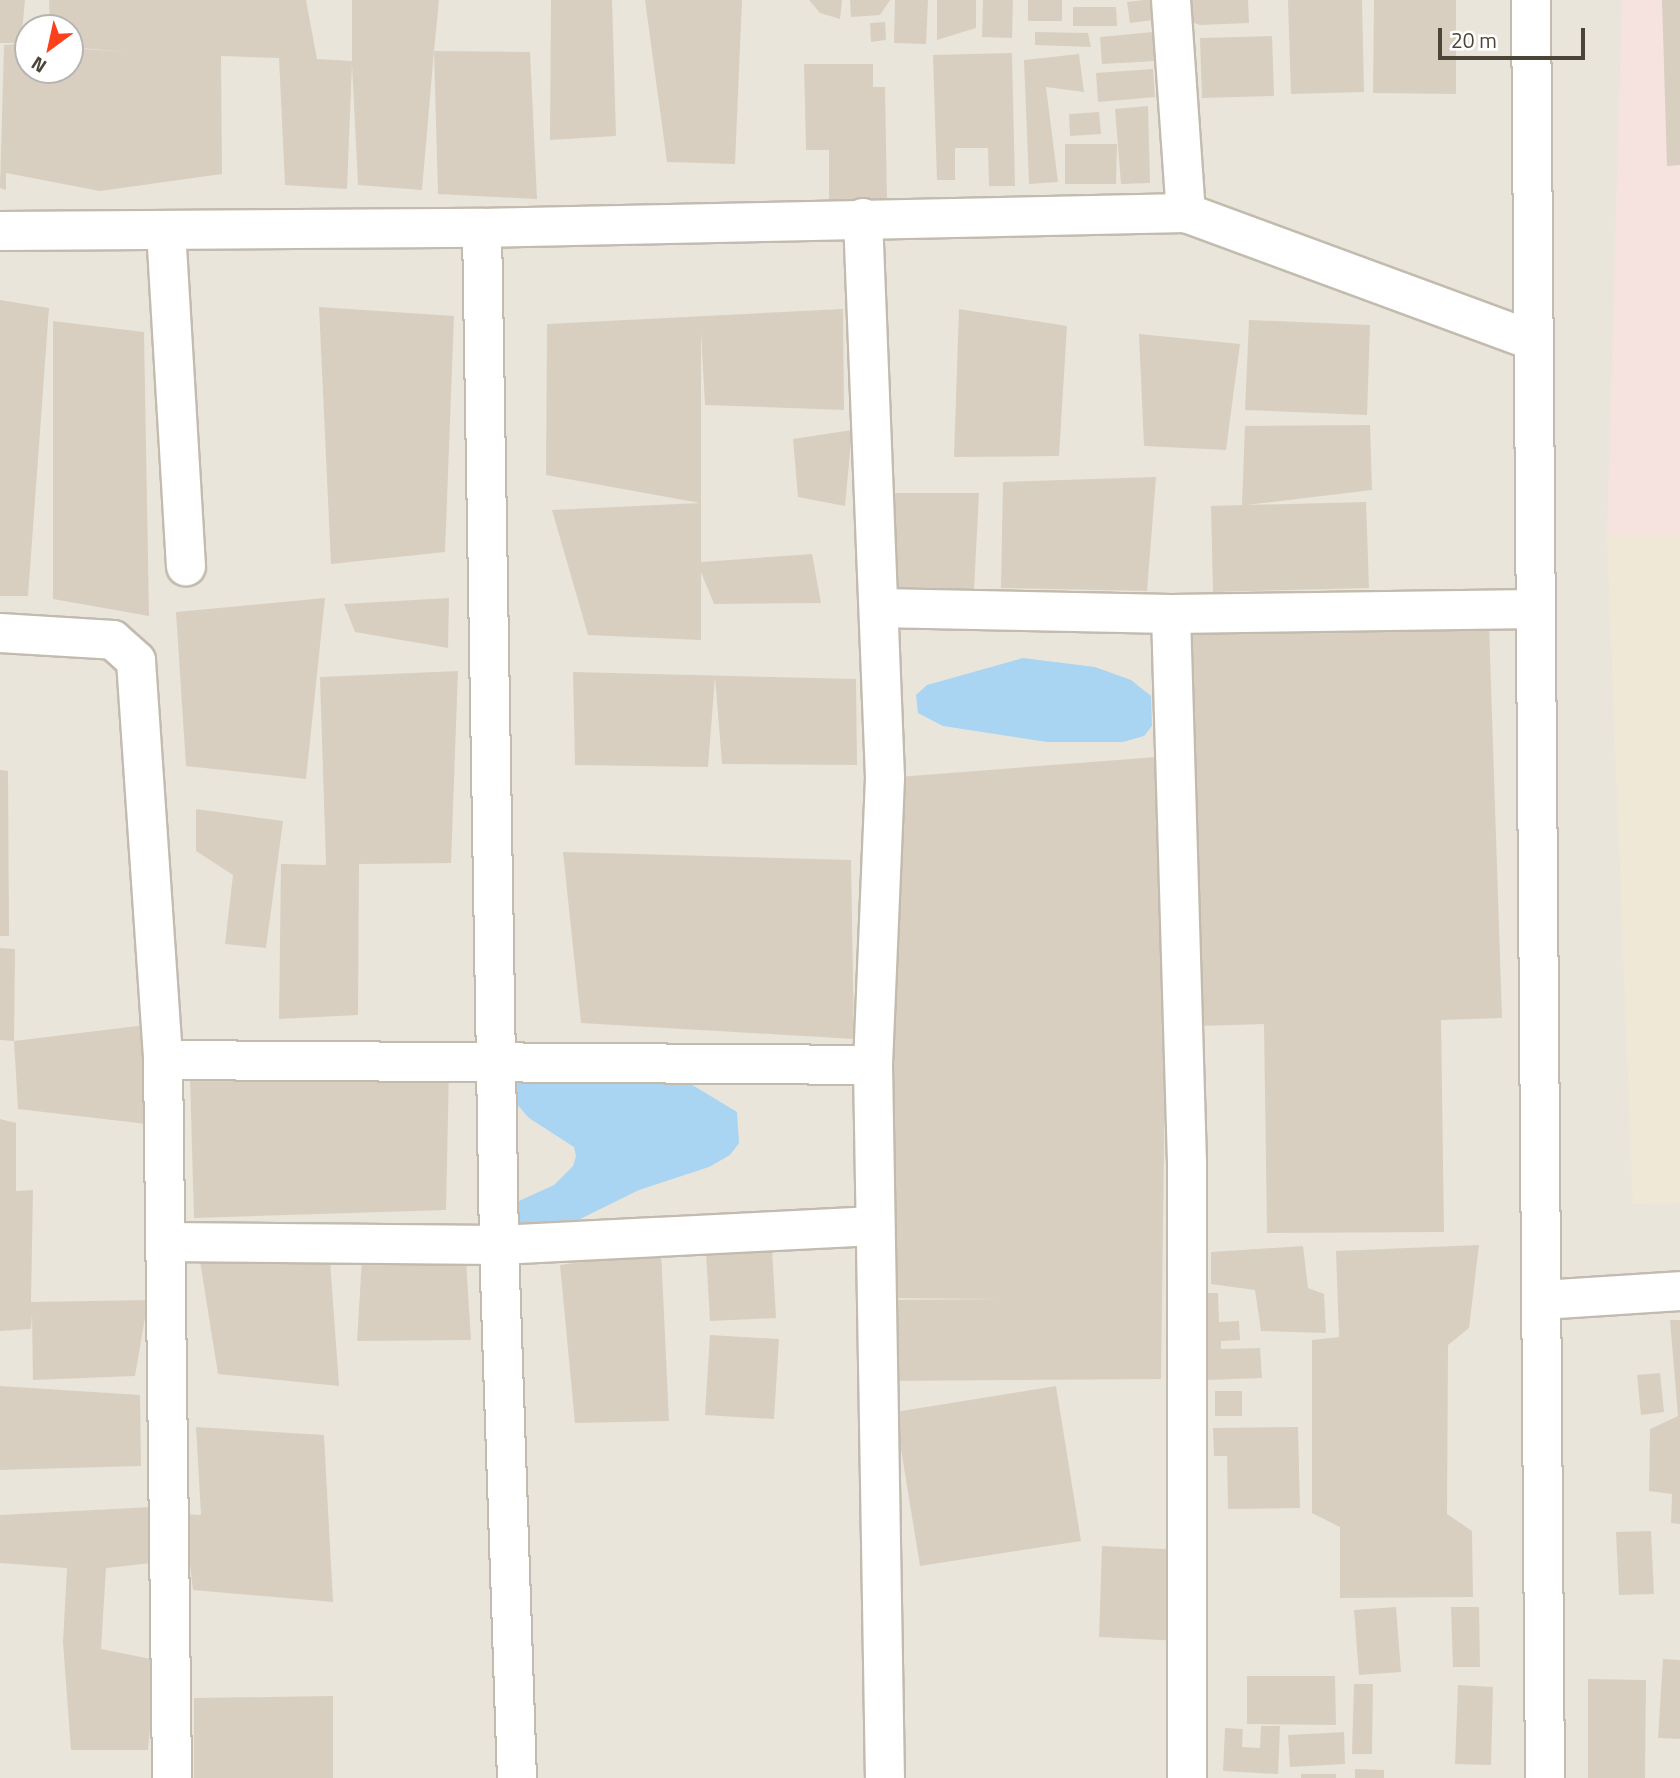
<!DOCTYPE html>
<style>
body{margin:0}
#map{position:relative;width:1680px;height:1778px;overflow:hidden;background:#f6f3ec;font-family:"Titillium Web",sans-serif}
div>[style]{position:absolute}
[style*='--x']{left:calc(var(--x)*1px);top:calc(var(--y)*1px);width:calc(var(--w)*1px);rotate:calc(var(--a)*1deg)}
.residential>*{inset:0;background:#eae5da}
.education>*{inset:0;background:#efe8d6}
.medical>*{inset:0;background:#f6e3e0}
.water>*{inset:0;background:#a9d4f2}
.building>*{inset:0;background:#d8cfc1}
.roads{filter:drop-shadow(2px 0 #c2bbae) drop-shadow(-2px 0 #c2bbae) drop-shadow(0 2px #c2bbae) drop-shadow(0 -2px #c2bbae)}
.minor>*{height:38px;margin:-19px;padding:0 19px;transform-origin:19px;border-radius:19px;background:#fff}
span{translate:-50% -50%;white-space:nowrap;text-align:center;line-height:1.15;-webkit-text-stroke:6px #fff;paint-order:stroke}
.north{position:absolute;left:14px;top:14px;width:70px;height:70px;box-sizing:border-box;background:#fff;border:2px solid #b7b4b0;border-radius:50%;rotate:213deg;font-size:19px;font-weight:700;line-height:28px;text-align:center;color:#4b4439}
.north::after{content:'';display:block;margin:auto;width:24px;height:32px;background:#fc3f1d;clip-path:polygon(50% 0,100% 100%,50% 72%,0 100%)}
.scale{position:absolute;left:1438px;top:28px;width:147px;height:32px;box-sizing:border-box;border:4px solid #4b4439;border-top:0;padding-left:9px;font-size:21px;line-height:24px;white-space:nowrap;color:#4b4439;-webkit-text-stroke:5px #fff;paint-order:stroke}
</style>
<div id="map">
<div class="residential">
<div style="clip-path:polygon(evenodd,0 0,1680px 0,1680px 1778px,0 1778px,0 0,28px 28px,70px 28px,70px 70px,28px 70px,28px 28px)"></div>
</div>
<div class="education">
<div style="clip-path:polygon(1680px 535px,1680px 1203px,1633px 1204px,1607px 536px)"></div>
</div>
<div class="medical">
<div style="clip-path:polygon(1622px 0,1680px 0,1680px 535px,1607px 536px)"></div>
</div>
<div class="water">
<div style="clip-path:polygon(1023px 658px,1095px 667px,1131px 680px,1151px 696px,1152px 726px,1144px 736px,1123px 742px,1047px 742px,943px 726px,918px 713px,916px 695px,927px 685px)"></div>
<div style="clip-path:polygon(507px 1047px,689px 1083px,737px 1112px,739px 1143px,730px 1155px,709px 1167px,639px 1190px,576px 1221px,518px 1228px,519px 1201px,554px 1185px,573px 1166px,576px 1156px,574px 1147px,529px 1118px,506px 1092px)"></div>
</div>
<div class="building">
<div style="clip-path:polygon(0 0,25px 0,21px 43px,0 43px)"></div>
<div style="clip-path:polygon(49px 0,306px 0,317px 59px,352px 61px,352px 0,439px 0,434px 51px,530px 52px,537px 199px,438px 194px,434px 51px,422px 190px,358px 185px,352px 64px,347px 189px,285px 185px,279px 58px,221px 56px,222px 174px,100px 191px,6px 173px,6px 190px,0 188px,4px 45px,28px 43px,28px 70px,70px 70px,70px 48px,126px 52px,70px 47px,70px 28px,50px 28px)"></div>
<div style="clip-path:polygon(551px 0,612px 0,616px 136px,550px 140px)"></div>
<div style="clip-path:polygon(645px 0,742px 0,735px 164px,667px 162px)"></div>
<div style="clip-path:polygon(809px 0,842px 0,840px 19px,820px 13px)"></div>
<div style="clip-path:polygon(850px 0,890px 0,880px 15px,851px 17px)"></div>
<div style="clip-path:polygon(895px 0,928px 0,926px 44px,894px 43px)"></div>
<div style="clip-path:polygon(937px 0,976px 0,976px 28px,937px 40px)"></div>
<div style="clip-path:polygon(983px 0,1013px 0,1012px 38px,982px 37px)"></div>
<div style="clip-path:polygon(1028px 0,1062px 0,1062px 21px,1028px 21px)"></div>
<div style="clip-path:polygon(1144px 0,1150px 0,1153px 20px,1130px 23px,1127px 2px)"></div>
<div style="clip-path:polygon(1181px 0,1248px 0,1249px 23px,1200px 25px,1191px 22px)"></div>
<div style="clip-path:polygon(1288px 0,1362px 0,1364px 92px,1291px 94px)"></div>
<div style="clip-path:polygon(1374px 0,1456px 0,1456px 94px,1373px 93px)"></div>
<div style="clip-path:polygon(1662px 0,1680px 0,1680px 165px,1667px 166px)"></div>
<div style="clip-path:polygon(1073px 7px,1116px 7px,1117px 26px,1073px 26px)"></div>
<div style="clip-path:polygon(885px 22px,886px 40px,871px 42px,870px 23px)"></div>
<div style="clip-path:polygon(1035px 32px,1088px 33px,1091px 47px,1035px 45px)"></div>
<div style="clip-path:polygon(1153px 32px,1156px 61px,1102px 64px,1100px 37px)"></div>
<div style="clip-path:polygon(1272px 36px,1274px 96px,1202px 98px,1200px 38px)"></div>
<div style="clip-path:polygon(1012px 53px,1015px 186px,989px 186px,988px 148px,955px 148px,955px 180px,937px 180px,933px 55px)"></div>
<div style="clip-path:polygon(1079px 54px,1084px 92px,1046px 87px,1058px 182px,1029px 184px,1024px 60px)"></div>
<div style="clip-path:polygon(804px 64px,873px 64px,873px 87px,885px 87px,887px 201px,829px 201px,829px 150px,806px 150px)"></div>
<div style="clip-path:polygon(1153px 69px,1155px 97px,1098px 102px,1096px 73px)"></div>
<div style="clip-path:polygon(1148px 106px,1150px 183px,1121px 184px,1115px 109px)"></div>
<div style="clip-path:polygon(1099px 112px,1101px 134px,1070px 136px,1069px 114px)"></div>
<div style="clip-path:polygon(1065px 144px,1117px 144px,1116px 184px,1065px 184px)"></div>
<div style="clip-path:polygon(0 300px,49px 308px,28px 596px,0 596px)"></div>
<div style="clip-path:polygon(319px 307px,454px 316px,445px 552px,331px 564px)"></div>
<div style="clip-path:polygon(843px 309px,844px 410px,705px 405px,701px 331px,701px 562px,812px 554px,821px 603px,714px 604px,701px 572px,701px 640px,588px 635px,552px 510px,700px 503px,546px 475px,547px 324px)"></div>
<div style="clip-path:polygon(959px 309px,1067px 326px,1059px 456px,954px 457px)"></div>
<div style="clip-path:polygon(1249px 320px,1370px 325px,1367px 415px,1245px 410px)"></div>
<div style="clip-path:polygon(53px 321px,144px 332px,149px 616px,53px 599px)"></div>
<div style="clip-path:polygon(1139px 334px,1240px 344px,1226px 450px,1144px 446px)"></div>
<div style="clip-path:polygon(1370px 425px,1372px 490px,1246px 505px,1366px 502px,1369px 588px,1213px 592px,1211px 506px,1242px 505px,1245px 426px)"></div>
<div style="clip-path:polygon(852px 430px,845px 506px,798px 497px,793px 439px)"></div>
<div style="clip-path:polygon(1156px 477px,1147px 591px,1001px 588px,1003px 482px)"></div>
<div style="clip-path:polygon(887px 493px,979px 493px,974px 589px,893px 590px)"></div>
<div style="clip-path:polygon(325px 598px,306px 779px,186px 766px,176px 612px)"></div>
<div style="clip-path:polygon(449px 598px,448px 648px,355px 632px,344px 604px)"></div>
<div style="clip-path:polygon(1489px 624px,1502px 1018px,1441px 1020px,1444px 1232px,1267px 1233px,1264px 1024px,1199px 1026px,1186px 633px)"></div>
<div style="clip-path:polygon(458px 671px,451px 863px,359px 864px,358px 1015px,279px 1019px,281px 864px,326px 865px,320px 677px)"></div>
<div style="clip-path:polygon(573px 672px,856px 679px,857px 765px,722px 764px,715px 677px,708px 767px,575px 765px)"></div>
<div style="clip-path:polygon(1169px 756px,1161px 1379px,881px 1381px,880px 1300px,1003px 1299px,880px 1298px,885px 778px)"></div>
<div style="clip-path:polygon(0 770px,8px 771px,9px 936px,0 936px)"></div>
<div style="clip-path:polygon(196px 809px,283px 821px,266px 948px,225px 944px,233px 875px,196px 851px)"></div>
<div style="clip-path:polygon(563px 852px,851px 860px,854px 1039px,581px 1023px)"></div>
<div style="clip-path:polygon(0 948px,15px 949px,14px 1041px,0 1040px)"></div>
<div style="clip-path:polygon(146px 1025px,164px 1126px,18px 1109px,14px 1041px)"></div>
<div style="clip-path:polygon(449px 1068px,446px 1210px,194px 1218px,190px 1077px)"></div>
<div style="clip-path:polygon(0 1119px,16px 1123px,16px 1191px,33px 1190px,31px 1302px,148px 1300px,135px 1376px,33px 1380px,32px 1314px,31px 1329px,0 1331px)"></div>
<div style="clip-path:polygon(197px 1242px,330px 1260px,339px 1386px,218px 1374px)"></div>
<div style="clip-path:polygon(1479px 1245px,1469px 1328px,1448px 1345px,1447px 1514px,1472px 1531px,1473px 1597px,1340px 1598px,1340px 1527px,1312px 1513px,1312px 1340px,1339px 1337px,1336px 1251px)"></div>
<div style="clip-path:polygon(1303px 1246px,1308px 1288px,1324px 1294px,1326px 1333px,1261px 1331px,1255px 1290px,1211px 1284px,1211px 1252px)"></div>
<div style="clip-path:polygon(772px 1249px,776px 1318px,710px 1321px,706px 1253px)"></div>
<div style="clip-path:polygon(661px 1251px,669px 1421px,575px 1423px,560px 1265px)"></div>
<div style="clip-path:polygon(362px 1259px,466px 1261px,471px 1340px,357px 1341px)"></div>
<div style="clip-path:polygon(1204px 1293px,1218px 1293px,1219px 1322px,1239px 1321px,1240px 1340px,1221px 1341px,1221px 1349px,1260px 1348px,1262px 1378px,1207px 1380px)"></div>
<div style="clip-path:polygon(1670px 1320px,1680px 1320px,1680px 1524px,1671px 1523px,1672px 1494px,1649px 1491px,1650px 1429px,1678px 1416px)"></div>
<div style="clip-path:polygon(710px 1335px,779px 1339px,774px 1419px,705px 1415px)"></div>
<div style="clip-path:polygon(1660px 1373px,1664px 1412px,1641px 1415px,1637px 1375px)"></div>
<div style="clip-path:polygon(0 1386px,140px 1395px,141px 1466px,0 1470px)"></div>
<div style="clip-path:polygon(1056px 1386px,1081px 1541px,920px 1566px,895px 1412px)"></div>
<div style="clip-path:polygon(1215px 1391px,1242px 1391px,1242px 1416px,1215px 1416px)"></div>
<div style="clip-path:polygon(196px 1427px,324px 1435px,333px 1602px,193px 1590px,184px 1514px,201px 1515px)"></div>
<div style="clip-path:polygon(1298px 1427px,1300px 1508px,1228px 1509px,1227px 1456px,1214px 1456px,1213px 1428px)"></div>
<div style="clip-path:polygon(152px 1507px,152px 1563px,106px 1568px,101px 1649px,156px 1660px,148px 1750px,71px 1750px,63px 1642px,67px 1568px,0 1563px,0 1515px)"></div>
<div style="clip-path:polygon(1651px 1531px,1654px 1594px,1619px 1595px,1616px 1532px)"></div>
<div style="clip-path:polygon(1102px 1546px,1184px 1550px,1181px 1641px,1099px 1637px)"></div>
<div style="clip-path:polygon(1396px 1607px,1401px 1672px,1359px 1675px,1354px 1610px)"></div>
<div style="clip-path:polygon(1451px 1607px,1479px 1607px,1480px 1667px,1453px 1667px)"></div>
<div style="clip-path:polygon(1663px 1659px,1680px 1660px,1680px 1739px,1658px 1738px)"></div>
<div style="clip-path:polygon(1247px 1676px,1335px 1676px,1336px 1725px,1247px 1724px)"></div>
<div style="clip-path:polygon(1588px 1679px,1646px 1680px,1645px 1778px,1588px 1778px)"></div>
<div style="clip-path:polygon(1354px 1684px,1373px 1684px,1372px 1754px,1352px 1754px)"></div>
<div style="clip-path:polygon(1458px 1685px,1493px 1687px,1491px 1765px,1455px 1764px)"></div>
<div style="clip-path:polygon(333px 1696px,333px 1778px,194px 1778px,194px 1698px)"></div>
<div style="clip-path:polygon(1261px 1726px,1280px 1726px,1278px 1774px,1223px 1771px,1225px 1728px,1243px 1729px,1242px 1747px,1260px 1748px)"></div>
<div style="clip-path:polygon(1344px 1732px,1345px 1764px,1290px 1767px,1288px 1735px)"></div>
<div style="clip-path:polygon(1355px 1769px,1384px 1770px,1384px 1778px,1355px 1778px)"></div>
<div style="clip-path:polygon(1301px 1774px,1336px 1774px,1336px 1778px,1301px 1778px)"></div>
</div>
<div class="roads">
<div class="minor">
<div style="--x:1171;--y:0;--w:214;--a:86"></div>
<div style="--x:1531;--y:0;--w:1778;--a:89.55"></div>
<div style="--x:863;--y:218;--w:560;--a:87.75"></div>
<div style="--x:885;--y:778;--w:287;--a:92.4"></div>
<div style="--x:873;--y:1065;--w:713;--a:89.04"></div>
<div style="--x:482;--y:228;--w:1017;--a:89.04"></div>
<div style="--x:499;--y:1245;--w:533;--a:88.07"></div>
<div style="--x:166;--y:230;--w:337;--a:86.6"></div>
<div style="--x:0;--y:231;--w:482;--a:-0.4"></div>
<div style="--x:482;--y:228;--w:704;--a:-1.22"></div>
<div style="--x:1186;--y:213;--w:370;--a:20.2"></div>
<div style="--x:879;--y:608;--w:292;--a:1.2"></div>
<div style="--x:1171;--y:614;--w:365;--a:-0.8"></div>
<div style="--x:1171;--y:614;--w:548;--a:88.33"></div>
<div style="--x:1187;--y:1162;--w:616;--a:90"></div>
<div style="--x:0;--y:633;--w:113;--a:3.5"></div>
<div style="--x:113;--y:640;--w:31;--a:42"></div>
<div style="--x:136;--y:661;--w:400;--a:86.1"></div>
<div style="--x:163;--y:1060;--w:718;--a:89.28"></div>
<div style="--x:163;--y:1060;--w:710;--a:0.4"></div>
<div style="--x:167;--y:1242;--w:332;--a:0.5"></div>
<div style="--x:499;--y:1245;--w:376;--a:-2.9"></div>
<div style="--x:1542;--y:1300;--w:138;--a:-3.7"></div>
</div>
</div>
<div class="north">N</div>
<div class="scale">20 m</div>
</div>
